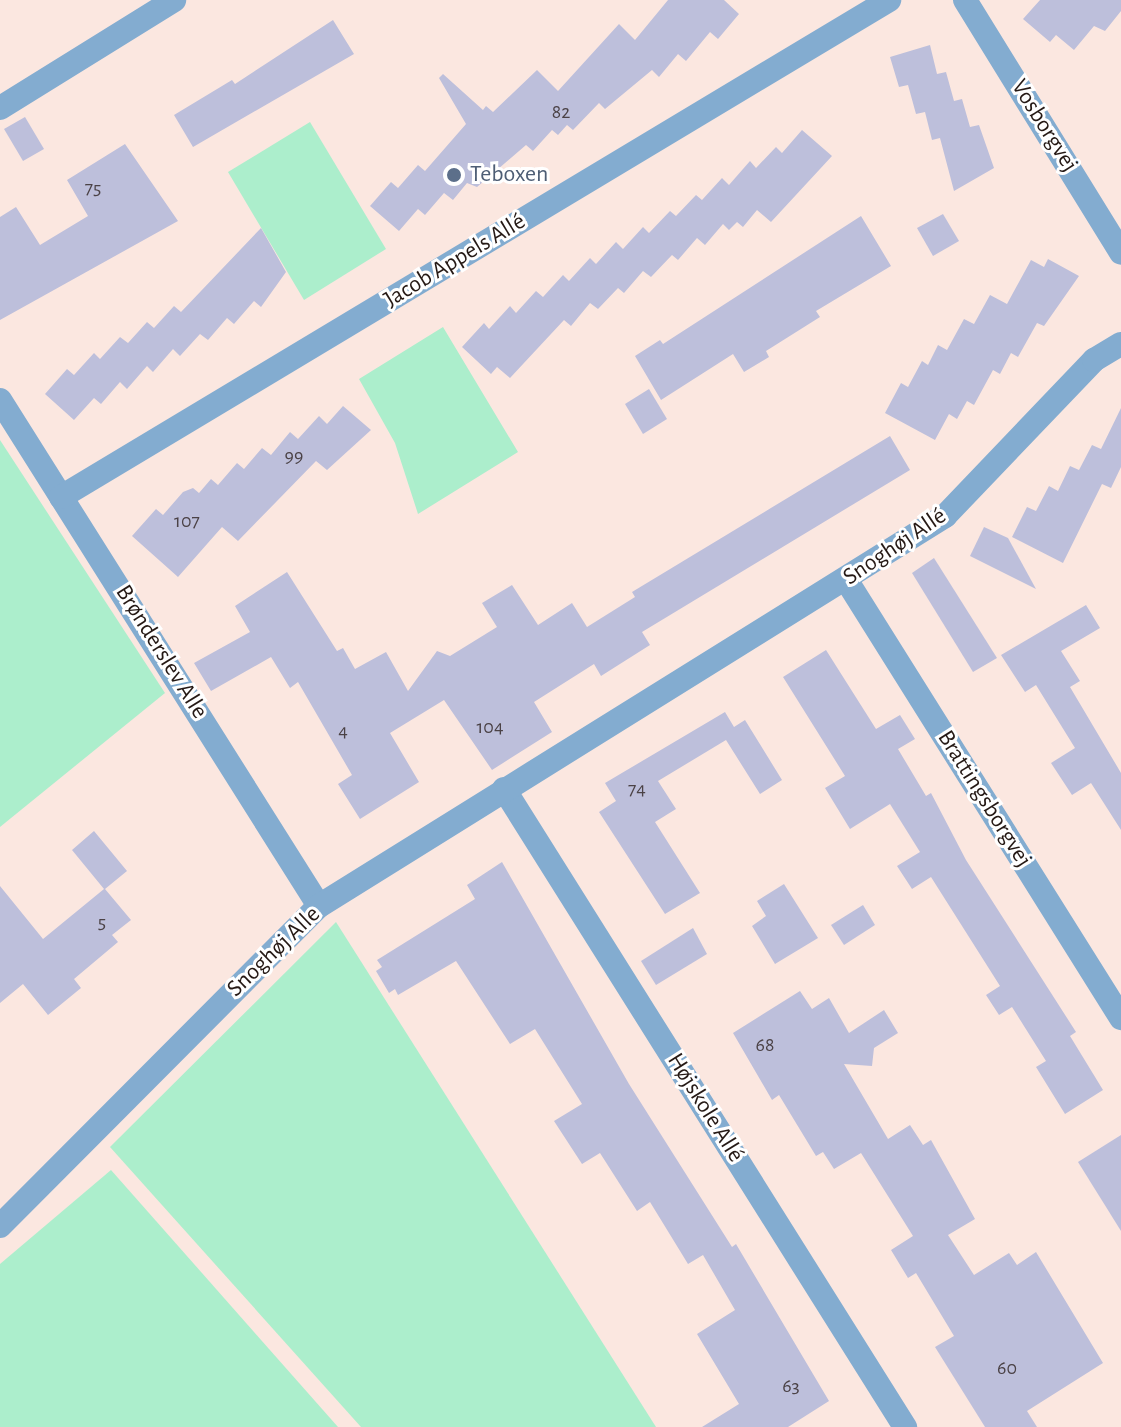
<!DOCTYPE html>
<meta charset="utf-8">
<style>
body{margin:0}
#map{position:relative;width:1121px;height:1427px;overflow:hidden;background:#fbe7e0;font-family:"Alegreya Sans",sans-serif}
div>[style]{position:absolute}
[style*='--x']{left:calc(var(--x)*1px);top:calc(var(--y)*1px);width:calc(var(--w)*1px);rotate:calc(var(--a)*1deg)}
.green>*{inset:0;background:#aceecc}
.building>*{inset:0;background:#bdbfdb}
.street>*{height:24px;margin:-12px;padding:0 12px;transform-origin:12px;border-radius:12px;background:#83acd0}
.dots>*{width:22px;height:22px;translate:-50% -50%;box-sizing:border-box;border:4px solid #fff;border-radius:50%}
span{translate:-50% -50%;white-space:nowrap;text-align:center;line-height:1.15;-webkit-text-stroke:6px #fff;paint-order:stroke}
.number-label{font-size:20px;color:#4b4246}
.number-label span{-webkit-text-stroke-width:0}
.street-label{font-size:24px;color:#251915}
.service-label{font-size:24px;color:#4e5e75}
.left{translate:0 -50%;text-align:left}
</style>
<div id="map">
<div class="green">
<div style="clip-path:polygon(310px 122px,386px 249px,304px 300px,228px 172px)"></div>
<div style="clip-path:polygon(443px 327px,518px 452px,418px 514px,395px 443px,359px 379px)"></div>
<div style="clip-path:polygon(0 440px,165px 693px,0 827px)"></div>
<div style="clip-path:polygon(336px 922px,656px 1427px,361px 1427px,110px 1147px)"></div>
<div style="clip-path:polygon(111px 1170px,338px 1427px,0 1427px,0 1264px)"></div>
</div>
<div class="building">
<div style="clip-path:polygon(668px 0,724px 0,739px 14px,718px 39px,710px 32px,686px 61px,678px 54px,659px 77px,652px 70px,605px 109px,599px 103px,573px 130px,567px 125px,558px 135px,552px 130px,533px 151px,526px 145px,477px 187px,467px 183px,453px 200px,444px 193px,425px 215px,418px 209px,399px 231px,370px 206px,391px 182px,398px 188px,418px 165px,425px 171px,466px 124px,439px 78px,443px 74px,483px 110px,486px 106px,493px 112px,537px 70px,558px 91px,619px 24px,635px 40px)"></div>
<div style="clip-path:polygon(1040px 0,1121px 0,1121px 11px,1105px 31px,1094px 26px,1074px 50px,1056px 35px,1050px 42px,1023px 19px)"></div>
<div style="clip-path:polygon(333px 20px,354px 54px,193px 147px,174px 115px,232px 80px,235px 84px)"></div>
<div style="clip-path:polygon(930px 45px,937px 74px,946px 72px,954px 101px,962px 99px,970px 127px,979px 125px,994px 168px,954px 191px,940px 138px,932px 140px,925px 112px,916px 114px,908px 85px,899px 87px,890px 57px)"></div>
<div style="clip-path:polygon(25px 117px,44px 149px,23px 161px,4px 129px)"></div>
<div style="clip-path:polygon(802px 130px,832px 156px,771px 222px,757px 210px,743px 227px,737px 222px,729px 230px,723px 224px,705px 245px,697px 238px,678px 260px,672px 255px,651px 277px,643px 271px,624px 293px,618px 288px,598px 309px,590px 303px,571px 326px,564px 320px,510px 378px,497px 367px,491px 374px,462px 347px,484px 323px,489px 329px,510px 306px,516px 313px,536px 291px,543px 297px,563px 275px,569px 281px,590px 258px,596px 264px,616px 242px,623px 249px,643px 227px,649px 233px,670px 211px,676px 216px,696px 195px,702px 200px,722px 178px,729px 185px,750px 161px,756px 168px,776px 147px,782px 153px)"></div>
<div style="clip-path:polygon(125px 144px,178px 221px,0 320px,0 217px,16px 207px,40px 245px,88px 216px,67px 180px)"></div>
<div style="clip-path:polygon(943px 214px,959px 241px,933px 256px,917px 228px)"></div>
<div style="clip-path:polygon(861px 216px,891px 266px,816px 311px,820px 317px,766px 351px,769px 357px,744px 372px,733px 354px,661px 400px,635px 356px,660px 340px,663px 344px)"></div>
<div style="clip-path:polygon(261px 228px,286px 272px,261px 307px,254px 301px,234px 324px,227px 318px,208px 340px,200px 334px,180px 356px,173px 349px,153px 372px,147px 366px,127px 389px,120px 382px,101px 404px,94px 398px,74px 420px,45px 394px,67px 369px,74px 375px,94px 353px,100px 359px,120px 337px,128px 343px,147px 322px,154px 328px,174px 306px,181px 312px)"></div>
<div style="clip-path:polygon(1048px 259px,1079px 276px,1044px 326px,1037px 323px,1018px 357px,1011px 353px,1000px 374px,993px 370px,974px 405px,967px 401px,957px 419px,949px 414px,935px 440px,885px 413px,901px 383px,908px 387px,922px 361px,928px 365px,938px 345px,947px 350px,964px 319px,974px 324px,990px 295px,1007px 304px,1031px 260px,1044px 267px)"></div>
<div style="clip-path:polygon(649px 389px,667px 419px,643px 434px,625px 404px)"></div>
<div style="clip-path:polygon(343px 406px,371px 430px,327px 470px,316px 461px,238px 541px,222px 527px,178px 577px,132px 536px,156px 509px,163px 515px,183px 492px,193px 488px,199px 493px,211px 479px,218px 485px,237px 463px,244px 469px,262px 448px,271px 455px,290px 432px,298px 439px,319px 416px,327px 424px)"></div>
<div style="clip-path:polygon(1121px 408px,1121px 467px,1111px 488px,1102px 484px,1063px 563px,1012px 537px,1027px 507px,1036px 511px,1049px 486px,1058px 491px,1070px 466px,1079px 470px,1092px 445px,1101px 449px)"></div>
<div style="clip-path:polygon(890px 436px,910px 470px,642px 632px,650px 645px,601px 676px,594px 664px,534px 702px,552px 732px,492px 770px,444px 700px,390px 733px,419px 782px,360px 819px,338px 784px,352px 775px,298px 682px,290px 688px,271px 657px,211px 691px,194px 663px,250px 632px,235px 606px,287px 572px,337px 651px,343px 648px,355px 669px,386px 652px,408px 691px,437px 651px,450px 656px,497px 627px,482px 603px,512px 585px,538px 625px,572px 603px,587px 627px,635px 597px,632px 592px)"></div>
<div style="clip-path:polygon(984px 527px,1008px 538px,1036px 589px,970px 556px)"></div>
<div style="clip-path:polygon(934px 558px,997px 658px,973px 672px,912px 573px)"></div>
<div style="clip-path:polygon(1086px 605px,1100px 628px,1061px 651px,1080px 681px,1070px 687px,1121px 773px,1121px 830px,1091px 783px,1072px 795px,1051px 763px,1075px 748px,1036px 685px,1025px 692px,1001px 655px)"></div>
<div style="clip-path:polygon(826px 650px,876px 729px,900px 715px,915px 739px,898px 749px,926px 796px,931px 793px,966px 860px,1076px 1032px,1070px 1036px,1103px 1090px,1065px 1114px,1036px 1067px,1046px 1061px,1012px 1007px,999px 1015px,986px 995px,1000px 986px,931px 877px,912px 889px,897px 866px,920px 852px,890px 804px,850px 829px,825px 788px,845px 776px,783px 677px)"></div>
<div style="clip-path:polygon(725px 712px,734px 727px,745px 720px,782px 780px,760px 794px,726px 740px,658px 781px,676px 809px,655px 822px,700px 893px,665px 914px,599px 812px,616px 801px,605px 783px)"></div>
<div style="clip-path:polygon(94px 831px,127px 871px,105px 889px,131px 920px,112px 935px,118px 942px,74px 979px,81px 988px,48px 1015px,23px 984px,0 1003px,0 886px,43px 939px,104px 889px,72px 850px)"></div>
<div style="clip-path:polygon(502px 862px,629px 1084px,732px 1247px,736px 1244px,829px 1401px,788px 1427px,702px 1427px,739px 1404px,697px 1334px,735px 1310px,703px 1255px,688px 1264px,650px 1202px,637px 1211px,600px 1153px,582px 1164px,554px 1121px,582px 1104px,535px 1029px,510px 1044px,456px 961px,398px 995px,395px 989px,389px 993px,376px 971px,382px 967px,377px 960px,475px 899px,467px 885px)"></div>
<div style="clip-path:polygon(784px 884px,818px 938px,775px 964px,752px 926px,766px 916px,757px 901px)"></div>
<div style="clip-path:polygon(863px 905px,875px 925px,844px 945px,831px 925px)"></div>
<div style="clip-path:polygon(693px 928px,707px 954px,656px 985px,641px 961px)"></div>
<div style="clip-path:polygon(800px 991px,812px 1009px,829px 998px,849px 1033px,884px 1010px,898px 1033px,874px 1048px,872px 1066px,844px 1064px,888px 1139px,910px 1125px,923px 1145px,931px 1140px,975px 1219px,948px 1235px,974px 1275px,1009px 1253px,1017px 1265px,1036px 1252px,1103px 1363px,1027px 1411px,1037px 1427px,985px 1427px,935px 1347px,954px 1336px,916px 1273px,908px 1278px,891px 1250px,913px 1236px,861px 1153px,834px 1169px,823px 1152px,816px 1156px,779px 1095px,772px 1100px,733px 1033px)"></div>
<div style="clip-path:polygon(1121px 1135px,1121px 1231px,1078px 1162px)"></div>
</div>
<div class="street">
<div style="--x:965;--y:0;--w:297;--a:58.3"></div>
<div style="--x:0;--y:108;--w:205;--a:-31.8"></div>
<div style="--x:0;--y:400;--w:598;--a:57.77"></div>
<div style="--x:61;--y:497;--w:966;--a:-30.97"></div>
<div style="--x:847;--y:581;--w:516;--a:57.91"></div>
<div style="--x:504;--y:789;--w:754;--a:57.85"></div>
<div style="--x:0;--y:1226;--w:452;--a:-45.1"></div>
<div style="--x:319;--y:906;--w:738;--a:-31.92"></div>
<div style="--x:945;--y:516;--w:216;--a:-46.3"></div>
<div style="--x:1094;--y:360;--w:31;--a:-31"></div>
</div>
<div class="dots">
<div style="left:454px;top:175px;background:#5c6f8a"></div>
</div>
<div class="number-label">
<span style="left:561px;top:112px">82</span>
<span style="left:93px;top:188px">75</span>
<span style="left:294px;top:456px">99</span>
<span style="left:187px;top:521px">107</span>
<span style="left:490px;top:727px">104</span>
<span style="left:343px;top:731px">4</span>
<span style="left:637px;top:789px">74</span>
<span style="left:102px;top:922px">5</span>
<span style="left:765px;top:1045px">68</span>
<span style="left:1007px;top:1368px">60</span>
<span style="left:791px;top:1386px">63</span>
</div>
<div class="street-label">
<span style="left:1044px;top:126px;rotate:58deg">Vosborgvej</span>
<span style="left:455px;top:261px;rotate:-31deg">Jacob Appels Allé</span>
<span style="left:895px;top:547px;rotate:-34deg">Snoghøj Allé</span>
<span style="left:161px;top:652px;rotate:58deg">Brønderslev Alle</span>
<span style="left:984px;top:799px;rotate:58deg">Brattingsborgvej</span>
<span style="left:274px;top:952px;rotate:-44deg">Snoghøj Alle</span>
<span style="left:705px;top:1108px;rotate:58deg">Højskole Allé</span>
</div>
<div class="service-label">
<span class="left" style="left:470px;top:175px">Teboxen</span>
</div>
</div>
